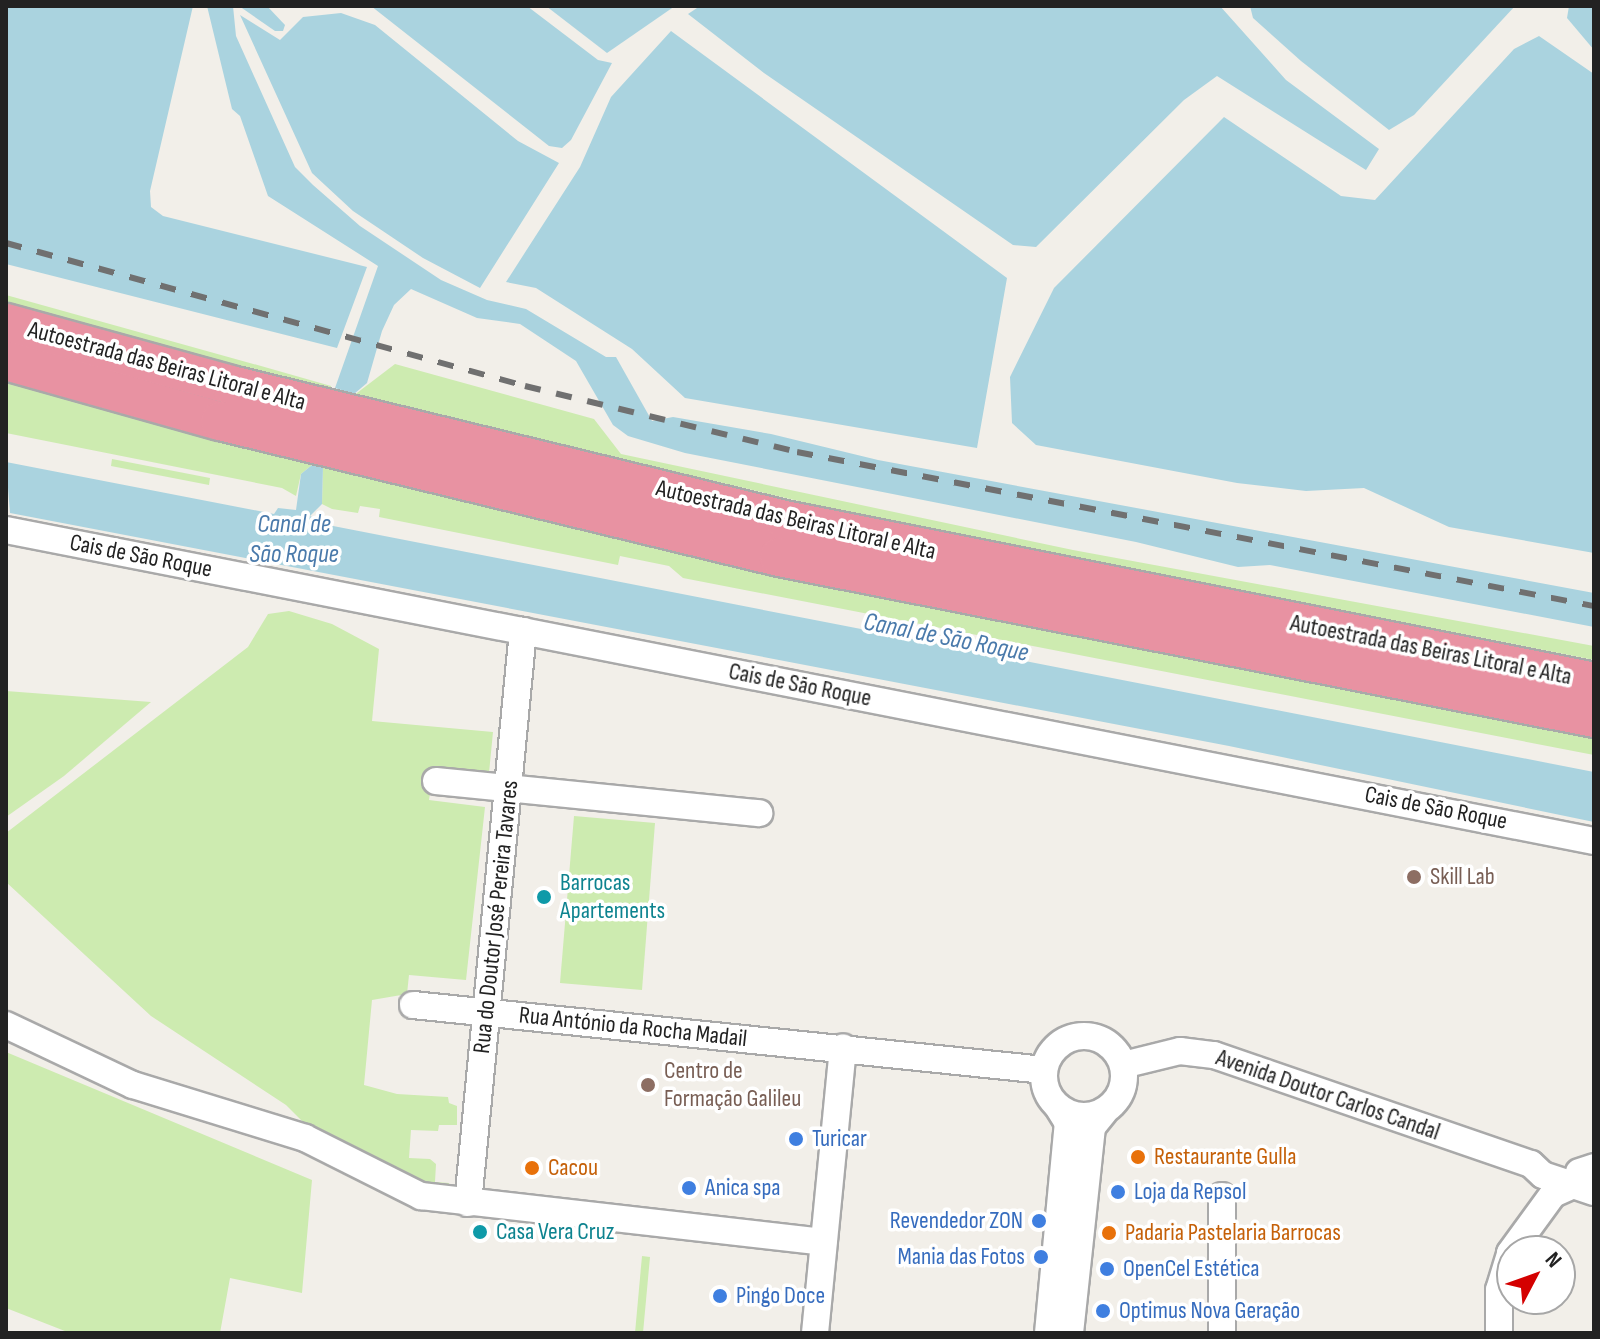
<!DOCTYPE html>
<meta charset="utf-8">
<style>
body{margin:0}
#map{position:relative;width:1600px;height:1339px;overflow:hidden;background:#f2efe9;font-family:"Sofia Sans Condensed",sans-serif}
div>[style]{position:absolute}
[style*='--x']{left:calc(var(--x)*1px);top:calc(var(--y)*1px);width:calc(var(--w)*1px);rotate:calc(var(--a)*1deg)}
.grass>*{inset:0;background:#cdebb0}
.water>*{inset:0;background:#aad3df}
.roads{filter:drop-shadow(2px 0 #a9a9a9) drop-shadow(-2px 0 #a9a9a9) drop-shadow(0 2px #a9a9a9) drop-shadow(0 -2px #a9a9a9)}
.minor>*{height:26px;margin:-13px;padding:0 13px;transform-origin:13px;border-radius:13px;background:#fff}
.minor>.ring{margin:-13px;padding:0;box-sizing:content-box;background:none;border:26px solid #fff;border-radius:50%}
.highway>*{height:38px;margin:-19px;padding:0 19px;transform-origin:19px;border-radius:19px;background:#e892a2}
.rail>*{height:6px;margin-top:-3px;transform-origin:0;background:repeating-linear-gradient(90deg,#707070 0 16px,transparent 0 32px)}
.dots>*{width:22px;height:22px;translate:-50% -50%;box-sizing:border-box;border:4px solid #fff;border-radius:50%}
span{translate:-50% -50%;white-space:nowrap;text-align:center;line-height:1.15;-webkit-text-stroke:7px #fff;paint-order:stroke}
.street-label{font-size:24px;color:#222}
.education-label{font-size:24px;color:#785e54}
.left{translate:0 -50%;text-align:left}
.culture-label{font-size:24px;color:#0d838f}
.shop-label{font-size:24px;color:#366cbe}
.right{translate:-100% -50%;text-align:right}
.food-label{font-size:24px;color:#c56008}
.water-label{font-size:26px;color:#4a7aab;font-style:italic}
.frame{position:absolute;inset:0;border:8px solid #222;pointer-events:none}
.north{position:absolute;left:1496px;top:1235px;width:80px;height:80px;box-sizing:border-box;background:#fff;border:2px solid #a7a7a7;border-radius:50%;rotate:49deg;font-size:22px;font-weight:700;line-height:32px;text-align:center;color:#222}
.north::after{content:'';display:block;margin:auto;width:28px;height:36px;background:#d40000;clip-path:polygon(50% 0,100% 100%,50% 72%,0 100%)}
</style>
<div id="map">
<div class="grass">
<div style="clip-path:polygon(6px 295px,268px 368px,331px 386px,330px 391px,6px 305px)"></div>
<div style="clip-path:polygon(395px 364px,594px 419px,621px 454px,1073px 550px,1594px 646px,1594px 660px,841px 511px,353px 396px)"></div>
<div style="clip-path:polygon(6px 380px,312px 465px,301px 474px,296px 496px,282px 488px,6px 433px)"></div>
<div style="clip-path:polygon(112px 459px,210px 478px,209px 485px,111px 466px)"></div>
<div style="clip-path:polygon(323px 467px,959px 610px,1594px 738px,1594px 755px,683px 578px,669px 566px,620px 556px,618px 565px,379px 517px,380px 509px,360px 506px,358px 513px,332px 509px,322px 504px)"></div>
<div style="clip-path:polygon(289px 611px,332px 624px,379px 649px,372px 721px,493px 732px,489px 773px,434px 768px,429px 800px,485px 807px,466px 980px,409px 975px,407px 994px,372px 1000px,364px 1085px,397px 1094px,448px 1097px,449px 1103px,457px 1106px,457px 1125px,439px 1125px,438px 1131px,411px 1130px,409px 1158px,430px 1159px,436px 1164px,435px 1182px,449px 1183px,449px 1192px,431px 1190px,309px 1128px,286px 1105px,151px 1016px,6px 882px,6px 833px,248px 647px,268px 614px)"></div>
<div style="clip-path:polygon(6px 691px,151px 702px,64px 776px,6px 817px)"></div>
<div style="clip-path:polygon(574px 816px,655px 823px,642px 990px,560px 983px)"></div>
<div style="clip-path:polygon(6px 1052px,312px 1180px,302px 1293px,230px 1278px,220px 1333px,70px 1333px,6px 1308px)"></div>
<div style="clip-path:polygon(642px 1256px,650px 1257px,643px 1333px,635px 1333px)"></div>
</div>
<div class="water">
<div style="clip-path:polygon(6px 6px,193px 6px,150px 191px,151px 207px,163px 216px,367px 267px,337px 348px,6px 264px)"></div>
<div style="clip-path:polygon(207px 6px,233px 6px,236px 36px,295px 167px,313px 185px,360px 226px,441px 280px,487px 300px,526px 309px,606px 357px,616px 357px,652px 421px,673px 417px,771px 434px,878px 460px,1594px 593px,1594px 627px,1270px 565px,1238px 567px,1136px 542px,685px 453px,628px 436px,613px 425px,576px 361px,520px 324px,477px 318px,411px 289px,394px 305px,382px 331px,367px 383px,354px 394px,335px 388px,378px 266px,268px 196px,240px 116px,232px 109px)"></div>
<div style="clip-path:polygon(239px 6px,267px 6px,285px 25px,283px 31px,275px 31px)"></div>
<div style="clip-path:polygon(371px 6px,527px 6px,598px 60px,612px 63px,571px 140px,562px 148px,549px 146px)"></div>
<div style="clip-path:polygon(546px 6px,675px 6px,607px 53px)"></div>
<div style="clip-path:polygon(700px 6px,1220px 6px,1286px 80px,1379px 149px,1366px 170px,1217px 76px,1184px 100px,1036px 247px,1013px 245px,764px 73px,688px 14px)"></div>
<div style="clip-path:polygon(1250px 6px,1515px 6px,1414px 115px,1389px 130px,1301px 61px,1253px 18px)"></div>
<div style="clip-path:polygon(1569px 6px,1594px 6px,1594px 50px,1567px 18px)"></div>
<div style="clip-path:polygon(341px 13px,375px 25px,518px 141px,559px 163px,480px 288px,423px 258px,353px 211px,312px 173px,240px 15px,280px 40px,303px 17px)"></div>
<div style="clip-path:polygon(671px 31px,1007px 278px,977px 448px,685px 398px,632px 349px,536px 288px,506px 282px,580px 167px,611px 97px)"></div>
<div style="clip-path:polygon(1539px 36px,1594px 74px,1594px 553px,1449px 527px,1364px 488px,1306px 491px,1237px 483px,1036px 445px,1012px 423px,1010px 377px,1054px 288px,1224px 117px,1341px 196px,1375px 200px,1514px 49px)"></div>
<div style="clip-path:polygon(6px 462px,274px 514px,278px 508px,296px 510px,301px 474px,312px 465px,323px 467px,322px 504px,310px 516px,328px 525px,1594px 772px,1594px 822px,1229px 746px,10px 513px)"></div>
</div>
<div class="roads">
<div class="minor">
<div style="--x:6;--y:530;--w:1618;--a:11.08"></div>
<div style="--x:436;--y:781;--w:325;--a:5.7"></div>
<div style="--x:413;--y:1005;--w:634;--a:5.88"></div>
<div style="--x:6;--y:1025;--w:140;--a:25.3"></div>
<div style="--x:133;--y:1085;--w:180;--a:17.1"></div>
<div style="--x:305;--y:1138;--w:130;--a:26.6"></div>
<div style="--x:421;--y:1196;--w:405;--a:6.5"></div>
<div class="ring" style="left:1044px;top:1036px;width:54px;height:54px"></div>
<div style="--x:1123;--y:1065;--w:59;--a:-13.8"></div>
<div style="--x:1180;--y:1051;--w:34;--a:7"></div>
<div style="--x:1214;--y:1055;--w:335;--a:19"></div>
<div style="--x:1531;--y:1164;--w:16;--a:43"></div>
<div style="--x:1543;--y:1175;--w:54;--a:18.4"></div>
<div style="--x:1579;--y:1172;--w:16;--a:-18"></div>
<div style="--x:468;--y:1203;--w:575;--a:-84.51"></div>
<div style="--x:815;--y:1333;--w:287;--a:-84.4"></div>
<div style="--x:1048;--y:1333;--w:211;--a:-84.6"></div>
<div style="--x:1068;--y:1123;--w:19;--a:-122"></div>
<div style="--x:1070;--y:1333;--w:207;--a:-83.9"></div>
<div style="--x:1092;--y:1127;--w:19;--a:-51"></div>
<div style="--x:1222;--y:1333;--w:137;--a:-90"></div>
<div style="--x:1499;--y:1333;--w:43;--a:-90"></div>
<div style="--x:1499;--y:1290;--w:39;--a:-73"></div>
<div style="--x:1510;--y:1253;--w:73;--a:-53.9"></div>
<div style="--x:1553;--y:1194;--w:22;--a:-24"></div>
</div>
<div class="highway">
<div style="--x:6;--y:323;--w:233;--a:15.4"></div>
<div style="--x:231;--y:385;--w:570;--a:13.7"></div>
<div style="--x:785;--y:520;--w:825;--a:11.32"></div>
<div style="--x:6;--y:361;--w:222;--a:15.7"></div>
<div style="--x:220;--y:421;--w:575;--a:13.67"></div>
<div style="--x:779;--y:557;--w:831;--a:11.17"></div>
</div>
</div>
<div class="rail">
<div style="--x:6;--y:243;--w:538;--a:15.4"></div>
<div style="--x:525;--y:386;--w:280;--a:13.6"></div>
<div style="--x:797;--y:452;--w:812;--a:10.94"></div>
</div>
<div class="dots">
<div style="left:1414px;top:877px;background:#8d6e63"></div>
<div style="left:544px;top:897px;background:#0f9aa8"></div>
<div style="left:648px;top:1085px;background:#8d6e63"></div>
<div style="left:796px;top:1139px;background:#3f7fe0"></div>
<div style="left:1138px;top:1157px;background:#e8710a"></div>
<div style="left:532px;top:1168px;background:#e8710a"></div>
<div style="left:689px;top:1188px;background:#3f7fe0"></div>
<div style="left:1118px;top:1192px;background:#3f7fe0"></div>
<div style="left:1039px;top:1221px;background:#3f7fe0"></div>
<div style="left:480px;top:1232px;background:#0f9aa8"></div>
<div style="left:1109px;top:1233px;background:#e8710a"></div>
<div style="left:1041px;top:1257px;background:#3f7fe0"></div>
<div style="left:1107px;top:1269px;background:#3f7fe0"></div>
<div style="left:720px;top:1296px;background:#3f7fe0"></div>
<div style="left:1103px;top:1311px;background:#3f7fe0"></div>
</div>
<div class="street-label">
<span style="left:167px;top:366px;rotate:15deg">Autoestrada das Beiras Litoral e Alta</span>
<span style="left:796px;top:520px;rotate:13deg">Autoestrada das Beiras Litoral e Alta</span>
<span style="left:141px;top:556px;rotate:11deg">Cais de São Roque</span>
<span style="left:1431px;top:650px;rotate:11deg">Autoestrada das Beiras Litoral e Alta</span>
<span style="left:800px;top:685px;rotate:11deg">Cais de São Roque</span>
<span style="left:1436px;top:808px;rotate:11deg">Cais de São Roque</span>
<span style="left:496px;top:917px;rotate:-84deg">Rua do Doutor José Pereira Tavares</span>
<span style="left:633px;top:1027px;rotate:6deg">Rua António da Rocha Madail</span>
<span style="left:1328px;top:1095px;rotate:19deg">Avenida Doutor Carlos Candal</span>
</div>
<div class="education-label">
<span class="left" style="left:1430px;top:877px">Skill Lab</span>
<span class="left" style="left:664px;top:1085px">Centro de<br>Formação Galileu</span>
</div>
<div class="culture-label">
<span class="left" style="left:560px;top:897px">Barrocas<br>Apartements</span>
<span class="left" style="left:496px;top:1232px">Casa Vera Cruz</span>
</div>
<div class="shop-label">
<span class="left" style="left:812px;top:1139px">Turicar</span>
<span class="left" style="left:705px;top:1188px">Anica spa</span>
<span class="left" style="left:1134px;top:1192px">Loja da Repsol</span>
<span class="right" style="left:1023px;top:1221px">Revendedor ZON</span>
<span class="right" style="left:1025px;top:1257px">Mania das Fotos</span>
<span class="left" style="left:1123px;top:1269px">OpenCel Estética</span>
<span class="left" style="left:736px;top:1296px">Pingo Doce</span>
<span class="left" style="left:1119px;top:1311px">Optimus Nova Geração</span>
</div>
<div class="food-label">
<span class="left" style="left:1154px;top:1157px">Restaurante Gulla</span>
<span class="left" style="left:548px;top:1168px">Cacou</span>
<span class="left" style="left:1125px;top:1233px">Padaria Pastelaria Barrocas</span>
</div>
<div class="water-label">
<span style="left:294px;top:540px">Canal de<br>São Roque</span>
<span style="left:946px;top:638px;rotate:11deg">Canal de São Roque</span>
</div>
<div class="frame"></div>
<div class="north">N</div>
</div>
